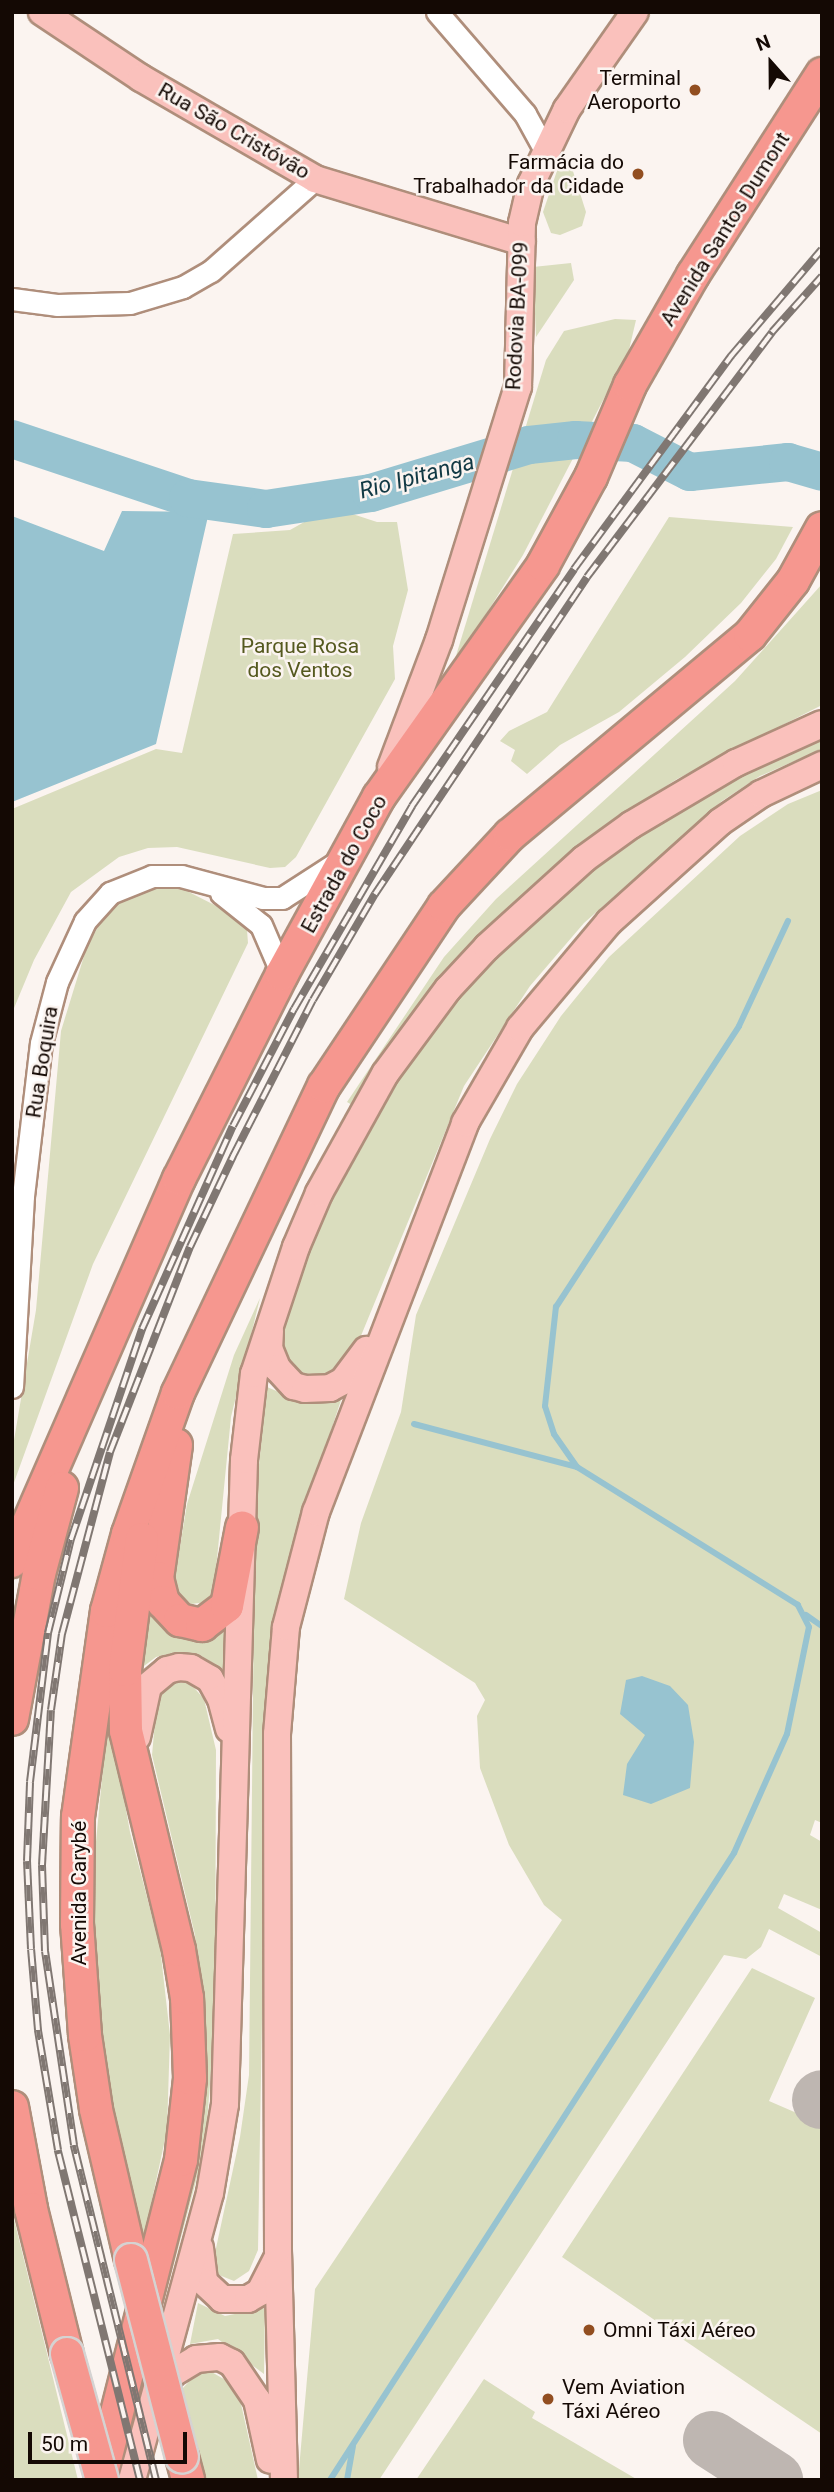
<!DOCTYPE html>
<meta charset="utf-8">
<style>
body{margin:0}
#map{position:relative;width:834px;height:2492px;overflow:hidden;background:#fbf4f0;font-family:Roboto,sans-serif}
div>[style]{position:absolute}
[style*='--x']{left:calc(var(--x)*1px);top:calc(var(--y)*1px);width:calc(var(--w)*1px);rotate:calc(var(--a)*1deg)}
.green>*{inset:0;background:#daddbe}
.water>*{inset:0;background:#97c3d0}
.stream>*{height:6px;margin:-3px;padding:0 3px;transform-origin:3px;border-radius:3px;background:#97c3d0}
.river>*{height:38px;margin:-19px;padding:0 19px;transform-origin:19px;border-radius:19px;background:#97c3d0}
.taxiway>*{height:58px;margin:-29px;padding:0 29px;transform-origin:29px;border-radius:29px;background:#beb6b1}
.roads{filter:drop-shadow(2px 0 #af8e7b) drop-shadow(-2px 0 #af8e7b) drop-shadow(0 2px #af8e7b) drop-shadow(0 -2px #af8e7b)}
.minor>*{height:21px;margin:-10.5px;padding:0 10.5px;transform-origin:10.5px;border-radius:10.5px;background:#fff}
.major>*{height:26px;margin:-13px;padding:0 13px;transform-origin:13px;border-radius:13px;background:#fac1bc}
.highway>*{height:32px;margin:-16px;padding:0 16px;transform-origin:16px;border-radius:16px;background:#f6978f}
.rail>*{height:8px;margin-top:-4px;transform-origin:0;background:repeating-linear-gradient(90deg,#fbf4f0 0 16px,#807772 0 32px);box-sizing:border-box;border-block:2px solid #807772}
.bridges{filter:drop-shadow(2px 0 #d5d3d2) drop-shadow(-2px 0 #d5d3d2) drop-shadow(0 2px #d5d3d2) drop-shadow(0 -2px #d5d3d2)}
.highway-bridge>*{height:32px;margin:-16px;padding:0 16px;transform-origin:16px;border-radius:16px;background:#f6978f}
.dots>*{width:19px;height:19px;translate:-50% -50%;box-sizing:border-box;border:4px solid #fbf4f0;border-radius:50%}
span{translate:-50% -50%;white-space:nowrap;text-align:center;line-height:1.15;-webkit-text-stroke:5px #fbf4f0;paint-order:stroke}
.poi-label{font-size:21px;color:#140904}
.right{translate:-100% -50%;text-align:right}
.left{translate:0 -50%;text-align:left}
.street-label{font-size:21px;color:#140904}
.park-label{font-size:21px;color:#55591f}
.water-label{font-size:23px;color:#113944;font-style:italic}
.frame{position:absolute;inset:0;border:14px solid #140904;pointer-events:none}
.north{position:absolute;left:736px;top:28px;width:70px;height:70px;-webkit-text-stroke:5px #fbf4f0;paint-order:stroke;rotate:339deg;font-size:19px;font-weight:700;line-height:28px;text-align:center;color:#140904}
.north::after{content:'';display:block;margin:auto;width:24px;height:32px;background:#140904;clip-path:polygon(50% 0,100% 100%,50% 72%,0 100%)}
.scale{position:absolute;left:28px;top:2432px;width:159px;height:32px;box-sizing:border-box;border:4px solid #140904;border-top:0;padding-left:9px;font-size:21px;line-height:24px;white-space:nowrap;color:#140904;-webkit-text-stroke:5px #fbf4f0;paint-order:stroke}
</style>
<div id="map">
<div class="green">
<div style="clip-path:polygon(562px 156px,571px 165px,586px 212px,582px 226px,560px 235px,551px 233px,543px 212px)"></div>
<div style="clip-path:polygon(571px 263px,574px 280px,536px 337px,533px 267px)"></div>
<div style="clip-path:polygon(615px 319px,636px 320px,629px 350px,523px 555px,452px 669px,546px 360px,564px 331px)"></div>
<div style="clip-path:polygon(331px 507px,377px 522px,397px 522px,408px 590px,393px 646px,395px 679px,296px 857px,285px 867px,270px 868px,177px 847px,148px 848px,119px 857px,71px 892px,34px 960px,12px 1013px,12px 809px,156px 749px,182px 753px,233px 534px,290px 530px)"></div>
<div style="clip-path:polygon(669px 517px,793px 527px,776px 559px,741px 603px,685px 657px,619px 712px,560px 745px,527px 774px,511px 761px,515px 750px,500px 741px,509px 731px,547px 712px)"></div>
<div style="clip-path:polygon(822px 584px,822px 705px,677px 779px,609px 823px,556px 865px,462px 956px,415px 1010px,352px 1105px,347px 1102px,444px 957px,496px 899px,735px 681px)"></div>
<div style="clip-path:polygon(822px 739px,822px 749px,760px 776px,722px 801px,584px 923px,530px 986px,464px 1086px,358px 1343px,334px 1371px,315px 1377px,295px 1370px,283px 1352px,282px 1337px,283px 1319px,301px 1266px,378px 1106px,443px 1016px,532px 918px,591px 869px,705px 793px)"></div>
<div style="clip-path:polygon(822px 790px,822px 1823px,815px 1820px,810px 1835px,822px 1842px,822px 1910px,784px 1894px,778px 1908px,822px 1933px,822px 1957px,769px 1929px,761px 1947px,746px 1959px,724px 1955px,379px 2480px,298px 2480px,315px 2289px,562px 1920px,544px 1905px,509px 1845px,480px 1768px,477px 1716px,485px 1700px,475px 1683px,344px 1599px,361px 1523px,401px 1412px,416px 1315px,490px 1139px,517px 1084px,561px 1016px,609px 957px,740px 836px,788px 804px)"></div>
<div style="clip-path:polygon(155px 886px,185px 890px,236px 916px,247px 930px,248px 943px,93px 1264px,12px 1488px,12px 1452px,36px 1310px,61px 1031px,88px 943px,105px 916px,125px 898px)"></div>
<div style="clip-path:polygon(260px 1298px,231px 1417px,214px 1589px,207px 1602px,191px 1604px,180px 1595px,175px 1577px,187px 1504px,234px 1355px)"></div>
<div style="clip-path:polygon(267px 1387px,305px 1403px,342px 1397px,286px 1567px,268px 1670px,258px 2250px,249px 2271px,234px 2281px,219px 2275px,213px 2262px,240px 2137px,249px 2075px,255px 1503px)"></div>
<div style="clip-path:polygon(146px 1607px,162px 1627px,184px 1639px,208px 1638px,229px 1630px,227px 1672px,200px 1655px,177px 1652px,156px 1657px,136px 1672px)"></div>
<div style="clip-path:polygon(172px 1683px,190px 1683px,204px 1699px,216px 1750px,215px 2021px,205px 2147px,162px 2309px,158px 2298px,202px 2105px,205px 2063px,195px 1935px,152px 1755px,157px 1700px)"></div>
<div style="clip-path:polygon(106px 1736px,113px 1737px,130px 1832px,160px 1947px,170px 2035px,167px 2130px,144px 2237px,114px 2111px,96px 1989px,94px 1863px)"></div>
<div style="clip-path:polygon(752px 1968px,815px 1998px,769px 2101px,822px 2124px,822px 2434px,562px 2257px)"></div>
<div style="clip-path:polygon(12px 2211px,15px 2223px,78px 2480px,12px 2480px)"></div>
<div style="clip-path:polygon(198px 2303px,225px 2316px,265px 2308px,264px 2374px,218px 2339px,190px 2344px)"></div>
<div style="clip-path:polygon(208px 2370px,229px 2382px,239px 2395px,258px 2480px,206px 2480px,182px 2389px,197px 2373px)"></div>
<div style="clip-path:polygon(484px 2379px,535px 2412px,532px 2418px,638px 2480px,416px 2480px)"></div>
</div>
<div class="water">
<div style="clip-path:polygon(122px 511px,209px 512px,156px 744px,12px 802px,12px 516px,104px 551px)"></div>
<div style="clip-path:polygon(642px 1676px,670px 1686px,688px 1705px,694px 1742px,690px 1788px,651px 1804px,623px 1795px,627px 1764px,645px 1735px,620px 1714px,626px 1680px)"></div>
</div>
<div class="stream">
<div style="--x:414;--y:1424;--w:169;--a:14.8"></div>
<div style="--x:806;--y:1615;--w:19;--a:35"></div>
<div style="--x:330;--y:2480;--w:746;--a:-57.2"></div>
<div style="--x:734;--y:1853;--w:130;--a:-66"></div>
<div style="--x:787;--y:1734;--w:109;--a:-78.4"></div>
<div style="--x:809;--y:1627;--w:25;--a:-117"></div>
<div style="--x:798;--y:1605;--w:261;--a:-148"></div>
<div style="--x:577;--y:1467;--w:40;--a:-124.9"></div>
<div style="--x:554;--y:1434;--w:29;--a:-108"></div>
<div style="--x:545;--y:1406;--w:100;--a:-83.7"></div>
<div style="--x:556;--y:1307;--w:335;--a:-56.9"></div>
<div style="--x:739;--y:1026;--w:116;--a:-65"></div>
<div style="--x:347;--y:2480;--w:34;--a:-80"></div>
</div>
<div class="river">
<div style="--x:12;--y:439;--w:186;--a:18.5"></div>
<div style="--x:188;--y:498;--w:79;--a:8"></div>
<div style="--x:266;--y:509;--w:106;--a:-8.7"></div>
<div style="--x:371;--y:493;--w:165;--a:-16.9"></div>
<div style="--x:529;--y:445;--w:47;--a:-6.1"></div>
<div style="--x:576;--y:440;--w:57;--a:3"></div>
<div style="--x:633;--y:443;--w:64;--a:27"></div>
<div style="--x:690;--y:472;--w:99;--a:-5.8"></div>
<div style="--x:788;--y:462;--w:35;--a:16"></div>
</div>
<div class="taxiway">
<div style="--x:821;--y:2100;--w:1;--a:-45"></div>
<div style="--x:712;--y:2440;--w:74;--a:32.8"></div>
</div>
<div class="roads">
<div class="minor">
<div style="--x:437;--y:12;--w:135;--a:49.2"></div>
<div style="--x:525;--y:114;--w:43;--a:61.1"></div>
<div style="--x:12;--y:299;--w:45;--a:7.6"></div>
<div style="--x:57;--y:305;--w:73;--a:-1.6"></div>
<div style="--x:130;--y:303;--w:55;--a:-16.8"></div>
<div style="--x:183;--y:287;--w:32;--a:-30"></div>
<div style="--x:211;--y:271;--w:139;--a:-41.5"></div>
<div style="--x:221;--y:893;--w:51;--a:38.7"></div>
<div style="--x:261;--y:925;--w:53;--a:66.8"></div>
<div style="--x:12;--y:1387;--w:191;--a:-86.7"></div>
<div style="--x:23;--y:1196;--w:154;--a:-83.3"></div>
<div style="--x:41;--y:1043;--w:63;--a:-75.3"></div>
<div style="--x:57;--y:982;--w:67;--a:-65.3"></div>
<div style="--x:85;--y:921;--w:38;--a:-48"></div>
<div style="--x:110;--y:893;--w:45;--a:-22"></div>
<div style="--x:152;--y:876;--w:29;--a:0"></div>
<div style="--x:181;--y:876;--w:85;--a:15"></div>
<div style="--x:263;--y:898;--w:19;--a:0"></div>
<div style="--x:282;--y:898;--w:70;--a:-32.8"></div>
</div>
<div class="major">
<div style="--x:42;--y:12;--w:119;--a:33.7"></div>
<div style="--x:141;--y:78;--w:201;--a:30.1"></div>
<div style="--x:315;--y:179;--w:216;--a:16.9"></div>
<div style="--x:391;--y:767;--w:136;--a:-69.3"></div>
<div style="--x:439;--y:640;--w:265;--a:-72.7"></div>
<div style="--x:518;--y:387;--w:164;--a:-88.6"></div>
<div style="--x:522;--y:223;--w:40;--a:-77"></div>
<div style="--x:531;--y:184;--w:83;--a:-64.4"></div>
<div style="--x:567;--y:109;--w:118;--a:-55"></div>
<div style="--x:270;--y:1331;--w:17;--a:93"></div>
<div style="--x:269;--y:1348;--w:22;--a:68"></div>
<div style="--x:277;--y:1368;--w:25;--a:47"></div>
<div style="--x:294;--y:1386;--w:11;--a:15"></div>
<div style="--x:305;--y:1389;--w:25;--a:-2"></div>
<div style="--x:330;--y:1388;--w:15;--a:-28"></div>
<div style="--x:343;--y:1381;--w:39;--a:-53"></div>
<div style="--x:137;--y:1737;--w:52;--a:-77.8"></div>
<div style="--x:148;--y:1686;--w:25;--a:-40"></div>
<div style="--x:167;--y:1670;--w:12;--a:-14"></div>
<div style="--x:179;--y:1667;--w:12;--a:5"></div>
<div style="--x:191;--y:1668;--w:22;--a:30"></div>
<div style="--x:210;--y:1679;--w:23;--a:61"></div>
<div style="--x:221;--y:1699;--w:31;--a:75"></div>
<div style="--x:200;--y:2248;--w:34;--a:83"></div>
<div style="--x:204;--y:2282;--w:25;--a:43"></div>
<div style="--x:222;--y:2299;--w:26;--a:0"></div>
<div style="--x:248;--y:2299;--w:14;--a:-30"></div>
<div style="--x:260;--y:2292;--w:36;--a:-63"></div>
<div style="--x:159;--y:2393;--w:24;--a:-55"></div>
<div style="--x:173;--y:2373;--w:27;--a:-31"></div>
<div style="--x:196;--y:2359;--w:24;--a:-5"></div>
<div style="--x:220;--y:2357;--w:13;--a:27"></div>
<div style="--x:232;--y:2363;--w:45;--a:56"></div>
<div style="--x:257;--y:2400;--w:61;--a:77.8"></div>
<div style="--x:132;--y:2480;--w:297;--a:-74.8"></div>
<div style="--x:210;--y:2193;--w:90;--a:-80.4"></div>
<div style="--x:225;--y:2104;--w:644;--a:-88.31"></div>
<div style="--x:244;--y:1460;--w:87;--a:-83.4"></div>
<div style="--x:254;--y:1374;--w:134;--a:-71.7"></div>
<div style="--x:296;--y:1247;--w:59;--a:-66.9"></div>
<div style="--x:319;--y:1193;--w:136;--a:-61"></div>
<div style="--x:385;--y:1074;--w:106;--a:-53.5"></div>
<div style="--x:448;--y:989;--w:57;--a:-47.1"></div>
<div style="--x:487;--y:947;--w:131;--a:-42.2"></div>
<div style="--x:584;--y:859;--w:58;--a:-35.9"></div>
<div style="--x:631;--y:825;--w:122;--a:-30.6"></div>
<div style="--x:736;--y:763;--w:94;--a:-24.4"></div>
<div style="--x:284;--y:2480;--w:231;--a:-91.5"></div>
<div style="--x:278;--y:2249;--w:515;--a:-90.11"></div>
<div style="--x:277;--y:1734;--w:107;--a:-85.2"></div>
<div style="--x:286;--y:1627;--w:119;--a:-75.4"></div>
<div style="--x:316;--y:1512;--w:417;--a:-69"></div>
<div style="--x:465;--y:1123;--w:110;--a:-59.9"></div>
<div style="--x:520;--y:1028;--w:138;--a:-50"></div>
<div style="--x:609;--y:922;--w:149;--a:-42"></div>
<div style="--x:720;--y:822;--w:50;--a:-34.3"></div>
<div style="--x:761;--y:794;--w:68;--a:-25.4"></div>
</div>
<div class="highway">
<div style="--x:176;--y:1445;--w:134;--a:98.1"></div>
<div style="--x:157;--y:1578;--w:25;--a:76"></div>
<div style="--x:163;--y:1602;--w:25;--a:47"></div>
<div style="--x:180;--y:1620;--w:23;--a:13"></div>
<div style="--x:202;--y:1625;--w:31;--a:-37"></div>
<div style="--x:227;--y:1606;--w:80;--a:-79.2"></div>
<div style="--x:12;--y:1561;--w:417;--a:-66.4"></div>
<div style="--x:179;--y:1179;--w:229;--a:-63.3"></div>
<div style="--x:282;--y:974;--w:202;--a:-61.3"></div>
<div style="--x:379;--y:797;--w:284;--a:-54.7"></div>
<div style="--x:543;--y:565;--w:100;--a:-61.4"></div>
<div style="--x:591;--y:477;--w:100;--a:-67"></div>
<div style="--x:630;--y:385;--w:127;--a:-60.2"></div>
<div style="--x:693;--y:275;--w:239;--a:-57.3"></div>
<div style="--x:12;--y:1719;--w:147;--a:-79.5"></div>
<div style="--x:39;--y:1574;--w:89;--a:-75"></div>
<div style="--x:12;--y:2107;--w:104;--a:79.4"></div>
<div style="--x:31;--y:2209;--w:149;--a:76.1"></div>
<div style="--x:131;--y:2260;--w:155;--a:-103.1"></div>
<div style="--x:96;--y:2109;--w:75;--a:-98.5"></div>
<div style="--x:85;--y:2035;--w:111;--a:-94.1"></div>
<div style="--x:77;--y:1924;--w:107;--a:-89.5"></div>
<div style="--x:78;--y:1817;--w:208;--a:-82"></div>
<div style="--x:107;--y:1611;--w:80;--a:-74.7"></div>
<div style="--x:128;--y:1534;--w:150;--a:-70.5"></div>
<div style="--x:178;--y:1393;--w:340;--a:-64.6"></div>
<div style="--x:324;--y:1086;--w:216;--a:-56.3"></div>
<div style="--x:444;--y:906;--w:97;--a:-47.1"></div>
<div style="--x:510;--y:835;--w:312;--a:-39.8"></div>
<div style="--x:750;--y:635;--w:69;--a:-51.5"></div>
<div style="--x:793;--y:581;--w:60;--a:-61.3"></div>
<div style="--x:182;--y:2457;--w:24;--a:75"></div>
<div style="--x:100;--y:2480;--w:330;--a:-75.8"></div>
<div style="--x:181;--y:2160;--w:82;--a:-83.7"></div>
<div style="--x:190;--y:2078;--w:80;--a:-92.1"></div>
<div style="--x:187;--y:1998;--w:49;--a:-99.5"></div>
<div style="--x:179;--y:1950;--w:225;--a:-103.6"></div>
<div style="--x:126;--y:1731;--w:61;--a:-90.9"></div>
<div style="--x:125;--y:1670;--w:132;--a:-82.6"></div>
</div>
</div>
<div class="rail">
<div style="--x:140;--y:2480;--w:340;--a:-104"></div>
<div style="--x:58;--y:2150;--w:122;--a:-99.5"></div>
<div style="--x:38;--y:2030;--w:81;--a:-94.9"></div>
<div style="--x:31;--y:1949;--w:88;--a:-92.6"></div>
<div style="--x:27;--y:1861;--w:79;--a:-87.8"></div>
<div style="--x:30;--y:1782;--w:150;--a:-83.1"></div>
<div style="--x:48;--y:1633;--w:97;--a:-76.3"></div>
<div style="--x:71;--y:1539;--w:222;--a:-71.3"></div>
<div style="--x:142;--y:1329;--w:222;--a:-65.9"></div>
<div style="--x:233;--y:1126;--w:132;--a:-62.5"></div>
<div style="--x:294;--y:1009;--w:235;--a:-59.8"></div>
<div style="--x:412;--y:806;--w:287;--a:-55.6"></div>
<div style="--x:574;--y:569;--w:265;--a:-53.6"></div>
<div style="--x:731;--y:356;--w:140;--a:-49.6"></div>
<div style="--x:156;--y:2480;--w:345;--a:-103.8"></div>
<div style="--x:74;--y:2145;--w:196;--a:-98.5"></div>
<div style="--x:45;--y:1951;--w:86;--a:-92"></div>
<div style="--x:42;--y:1865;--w:155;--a:-86.7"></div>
<div style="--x:51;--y:1710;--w:77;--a:-81.8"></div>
<div style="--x:62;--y:1634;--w:188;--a:-75.2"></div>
<div style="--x:110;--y:1452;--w:220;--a:-68.7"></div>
<div style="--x:190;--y:1247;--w:101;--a:-64.7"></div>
<div style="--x:233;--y:1156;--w:175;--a:-62.9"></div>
<div style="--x:313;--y:1000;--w:123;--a:-59.7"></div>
<div style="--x:375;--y:894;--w:381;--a:-56.2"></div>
<div style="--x:587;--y:577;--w:307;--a:-52.9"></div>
<div style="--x:772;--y:332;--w:75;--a:-48.2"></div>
</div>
<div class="bridges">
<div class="highway-bridge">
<div style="--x:131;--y:2260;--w:203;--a:75.5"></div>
<div style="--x:67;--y:2354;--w:131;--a:74.5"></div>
</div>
</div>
<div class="dots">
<div style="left:695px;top:90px;background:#924e20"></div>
<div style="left:638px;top:174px;background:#924e20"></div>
<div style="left:589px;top:2330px;background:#924e20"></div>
<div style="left:548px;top:2399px;background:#924e20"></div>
</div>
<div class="poi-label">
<span class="right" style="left:681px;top:90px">Terminal<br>Aeroporto</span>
<span class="right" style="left:624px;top:174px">Farmácia do<br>Trabalhador da Cidade</span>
<span class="left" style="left:603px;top:2330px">Omni Táxi Aéreo</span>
<span class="left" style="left:562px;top:2399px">Vem Aviation<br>Táxi Aéreo</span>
</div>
<div class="street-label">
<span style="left:234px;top:131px;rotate:30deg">Rua São Cristóvão</span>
<span style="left:725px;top:229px;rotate:-58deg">Avenida Santos Dumont</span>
<span style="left:517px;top:316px;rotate:-87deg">Rodovia BA-099</span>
<span style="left:344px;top:864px;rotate:-61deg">Estrada do Coco</span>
<span style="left:42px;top:1062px;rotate:-81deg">Rua Boquira</span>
<span style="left:79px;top:1893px;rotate:-90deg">Avenida Carybé</span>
</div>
<div class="park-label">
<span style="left:300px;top:658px">Parque Rosa<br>dos Ventos</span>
</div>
<div class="water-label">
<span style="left:417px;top:477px;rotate:-15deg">Rio Ipitanga</span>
</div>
<div class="frame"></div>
<div class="north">N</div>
<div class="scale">50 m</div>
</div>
